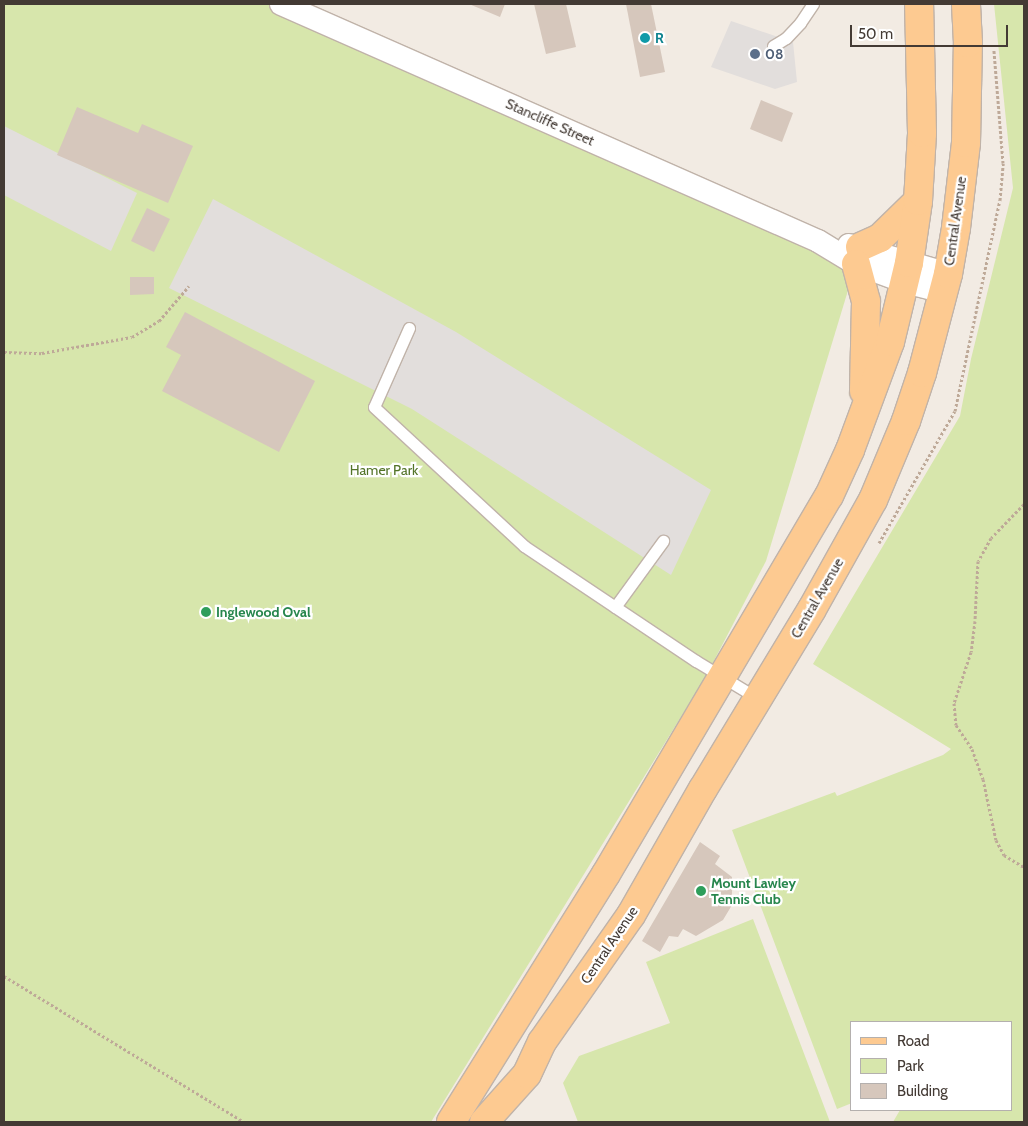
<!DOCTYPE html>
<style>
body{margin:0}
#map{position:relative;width:1028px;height:1126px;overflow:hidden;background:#f2ebe3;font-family:Cabin,sans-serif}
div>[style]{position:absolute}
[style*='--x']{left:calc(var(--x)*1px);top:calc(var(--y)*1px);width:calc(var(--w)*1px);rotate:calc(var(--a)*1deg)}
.green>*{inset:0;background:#d7e6ac}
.parking>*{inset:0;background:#e2dedc}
.building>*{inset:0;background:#d6c7bc}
.path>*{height:3px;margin-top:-1.5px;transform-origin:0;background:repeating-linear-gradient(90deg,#bea998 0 2.5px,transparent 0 5px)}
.roads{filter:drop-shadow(1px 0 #c0b3a9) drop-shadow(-1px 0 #c0b3a9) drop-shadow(0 1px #c0b3a9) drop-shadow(0 -1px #c0b3a9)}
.service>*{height:11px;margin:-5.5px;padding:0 5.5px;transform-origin:5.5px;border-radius:5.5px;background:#fff}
.minor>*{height:22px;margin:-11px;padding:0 11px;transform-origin:11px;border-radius:11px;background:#fff}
.primary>*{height:28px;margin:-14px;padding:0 14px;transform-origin:14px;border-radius:14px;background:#fdca91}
.dots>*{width:14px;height:14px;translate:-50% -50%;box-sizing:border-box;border:2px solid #fff;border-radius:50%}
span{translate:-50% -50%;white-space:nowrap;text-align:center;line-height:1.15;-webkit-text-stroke:4.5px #fff;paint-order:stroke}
.culture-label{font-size:14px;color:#0d838f;font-weight:700}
.left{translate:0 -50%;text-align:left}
.service-label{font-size:14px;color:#4e5e75;font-weight:700}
.street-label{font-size:14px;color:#433a34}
.park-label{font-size:14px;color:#537428}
.leisure-label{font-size:14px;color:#27864d;font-weight:700}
.frame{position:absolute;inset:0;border:5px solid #433a34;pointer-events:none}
.legend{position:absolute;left:850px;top:1021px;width:162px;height:90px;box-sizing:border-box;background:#fff;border:1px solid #b4b0ae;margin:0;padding:6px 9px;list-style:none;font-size:15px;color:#433a34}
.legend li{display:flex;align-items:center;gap:10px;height:25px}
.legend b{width:25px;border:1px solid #b4b0ae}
.scale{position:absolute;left:850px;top:25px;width:158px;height:22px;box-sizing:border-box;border:2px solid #433a34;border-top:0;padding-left:6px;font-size:15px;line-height:18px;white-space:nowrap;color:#433a34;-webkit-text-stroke:4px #fff;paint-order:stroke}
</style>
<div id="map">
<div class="green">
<div style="clip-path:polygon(4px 4px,279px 4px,856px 264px,766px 561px,705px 678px,431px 1122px,4px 1122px)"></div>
<div style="clip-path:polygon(994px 4px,1024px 4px,1024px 1122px,893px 1122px,900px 1110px,1012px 1110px,1012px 1022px,852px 1022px,852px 1103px,837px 1109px,732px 830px,835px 792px,837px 796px,943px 755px,951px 749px,813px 664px,960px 416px,971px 359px,1013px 188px)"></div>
<div style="clip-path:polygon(753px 919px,830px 1122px,578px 1122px,563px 1083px,579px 1056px,670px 1023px,646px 962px)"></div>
</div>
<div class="parking">
<div style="clip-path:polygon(731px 21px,793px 42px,797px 82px,775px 89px,711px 67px)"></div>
<div style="clip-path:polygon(4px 126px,137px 193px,111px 251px,4px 195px)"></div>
<div style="clip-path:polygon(213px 199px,456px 332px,711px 490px,671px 575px,412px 409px,169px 288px)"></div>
</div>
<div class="building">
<div style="clip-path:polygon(469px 4px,505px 4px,500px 17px)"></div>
<div style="clip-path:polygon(534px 4px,566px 4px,576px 47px,546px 54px)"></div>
<div style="clip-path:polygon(626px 4px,651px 4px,665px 72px,640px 77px)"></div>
<div style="clip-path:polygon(761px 100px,793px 113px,782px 142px,750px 129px)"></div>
<div style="clip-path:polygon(77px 107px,138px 133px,142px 124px,193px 146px,168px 203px,57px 155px)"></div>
<div style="clip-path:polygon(147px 208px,170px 219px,154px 252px,131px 241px)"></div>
<div style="clip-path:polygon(130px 277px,154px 277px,154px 294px,130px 295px)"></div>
<div style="clip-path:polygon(185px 312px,315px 381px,279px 452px,162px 391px,181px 355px,166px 347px)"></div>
<div style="clip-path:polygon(700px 842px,720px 856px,715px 864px,732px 877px,732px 905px,723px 920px,696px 936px,683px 929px,678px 937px,669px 936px,660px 952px,642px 941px)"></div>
</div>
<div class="path">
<div style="--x:4;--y:352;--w:38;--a:2"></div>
<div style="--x:42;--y:353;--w:91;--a:-10.1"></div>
<div style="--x:132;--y:337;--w:31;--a:-31"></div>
<div style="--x:159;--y:321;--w:46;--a:-49.4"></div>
<div style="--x:1024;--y:504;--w:47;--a:134.1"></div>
<div style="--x:991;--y:538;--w:26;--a:119"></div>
<div style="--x:978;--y:561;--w:60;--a:92.9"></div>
<div style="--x:975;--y:621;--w:31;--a:97"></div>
<div style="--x:971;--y:652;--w:54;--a:108.4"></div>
<div style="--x:954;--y:703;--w:22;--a:85"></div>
<div style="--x:956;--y:725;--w:29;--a:56"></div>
<div style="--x:972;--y:749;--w:32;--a:70"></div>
<div style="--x:983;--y:779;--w:62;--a:78"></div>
<div style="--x:996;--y:840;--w:17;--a:62"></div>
<div style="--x:1004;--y:855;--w:23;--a:31"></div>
<div style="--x:879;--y:543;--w:152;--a:-60.1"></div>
<div style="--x:955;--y:411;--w:216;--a:-78"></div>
<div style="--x:1000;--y:200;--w:37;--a:-85"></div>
<div style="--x:1003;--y:163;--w:113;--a:-94.6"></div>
<div style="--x:4;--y:976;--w:281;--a:31.3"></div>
</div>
<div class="roads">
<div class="service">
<div style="--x:773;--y:46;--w:15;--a:-32"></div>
<div style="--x:786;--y:38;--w:21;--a:-47"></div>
<div style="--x:800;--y:23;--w:23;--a:-56"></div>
<div style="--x:409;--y:328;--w:86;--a:113.9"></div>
<div style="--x:374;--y:407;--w:205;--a:42.8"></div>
<div style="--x:524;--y:546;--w:207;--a:33.8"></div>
<div style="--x:696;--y:661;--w:71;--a:31.2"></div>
<div style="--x:615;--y:607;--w:82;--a:-54"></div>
</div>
<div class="minor">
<div style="--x:281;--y:4;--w:587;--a:23.81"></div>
<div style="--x:818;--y:241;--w:44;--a:31.2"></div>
<div style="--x:856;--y:264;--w:52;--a:20.2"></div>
<div style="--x:905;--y:282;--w:40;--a:14.4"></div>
<div style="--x:849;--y:245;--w:103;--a:16.3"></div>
</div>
<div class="primary">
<div style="--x:860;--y:247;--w:22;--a:-24"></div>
<div style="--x:880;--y:238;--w:53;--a:-44.2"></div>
<div style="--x:856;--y:264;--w:39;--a:75"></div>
<div style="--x:866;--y:302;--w:89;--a:91.3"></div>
<div style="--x:451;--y:1122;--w:292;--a:-58"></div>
<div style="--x:606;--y:874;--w:439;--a:-59.5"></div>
<div style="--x:829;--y:496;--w:51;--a:-65.5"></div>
<div style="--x:850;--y:450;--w:115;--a:-69.7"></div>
<div style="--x:890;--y:342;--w:81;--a:-76.5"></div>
<div style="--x:909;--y:263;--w:63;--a:-81.7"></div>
<div style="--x:918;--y:201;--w:68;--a:-86.6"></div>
<div style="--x:922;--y:133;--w:129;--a:-91.3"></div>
<div style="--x:484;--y:1122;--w:64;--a:-48.1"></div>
<div style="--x:527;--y:1074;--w:35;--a:-65"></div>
<div style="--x:542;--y:1042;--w:155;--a:-55"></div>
<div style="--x:631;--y:915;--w:145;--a:-60.3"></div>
<div style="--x:703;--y:789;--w:210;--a:-58.8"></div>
<div style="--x:812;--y:609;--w:125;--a:-60.8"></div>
<div style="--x:873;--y:500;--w:86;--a:-67.3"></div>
<div style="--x:906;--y:421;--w:51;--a:-71.6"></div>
<div style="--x:922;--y:373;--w:102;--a:-75.3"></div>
<div style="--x:948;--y:274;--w:47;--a:-80.1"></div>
<div style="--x:956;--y:228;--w:86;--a:-83.3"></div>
<div style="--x:966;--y:143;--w:100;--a:-88.9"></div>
<div style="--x:968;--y:43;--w:39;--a:-93"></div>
</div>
</div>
<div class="dots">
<div style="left:645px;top:38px;background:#0f9aa8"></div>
<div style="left:755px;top:54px;background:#5c6f8a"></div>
<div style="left:206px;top:612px;background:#2e9e5b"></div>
<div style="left:701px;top:891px;background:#2e9e5b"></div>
</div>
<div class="culture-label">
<span class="left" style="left:655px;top:38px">R</span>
</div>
<div class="service-label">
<span class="left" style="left:765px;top:54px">08</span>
</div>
<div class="street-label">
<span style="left:550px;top:122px;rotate:24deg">Stancliffe Street</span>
<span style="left:955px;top:221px;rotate:-82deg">Central Avenue</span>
<span style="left:817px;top:598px;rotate:-60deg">Central Avenue</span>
<span style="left:609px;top:945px;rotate:-56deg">Central Avenue</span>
</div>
<div class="park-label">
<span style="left:384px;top:470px">Hamer Park</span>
</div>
<div class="leisure-label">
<span class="left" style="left:216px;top:612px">Inglewood Oval</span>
<span class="left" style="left:711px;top:891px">Mount Lawley<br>Tennis Club</span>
</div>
<div class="frame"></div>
<ul class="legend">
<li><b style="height:6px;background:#fdca91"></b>Road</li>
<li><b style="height:14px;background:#d7e6ac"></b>Park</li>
<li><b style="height:14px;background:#d6c7bc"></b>Building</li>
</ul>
<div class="scale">50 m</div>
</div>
